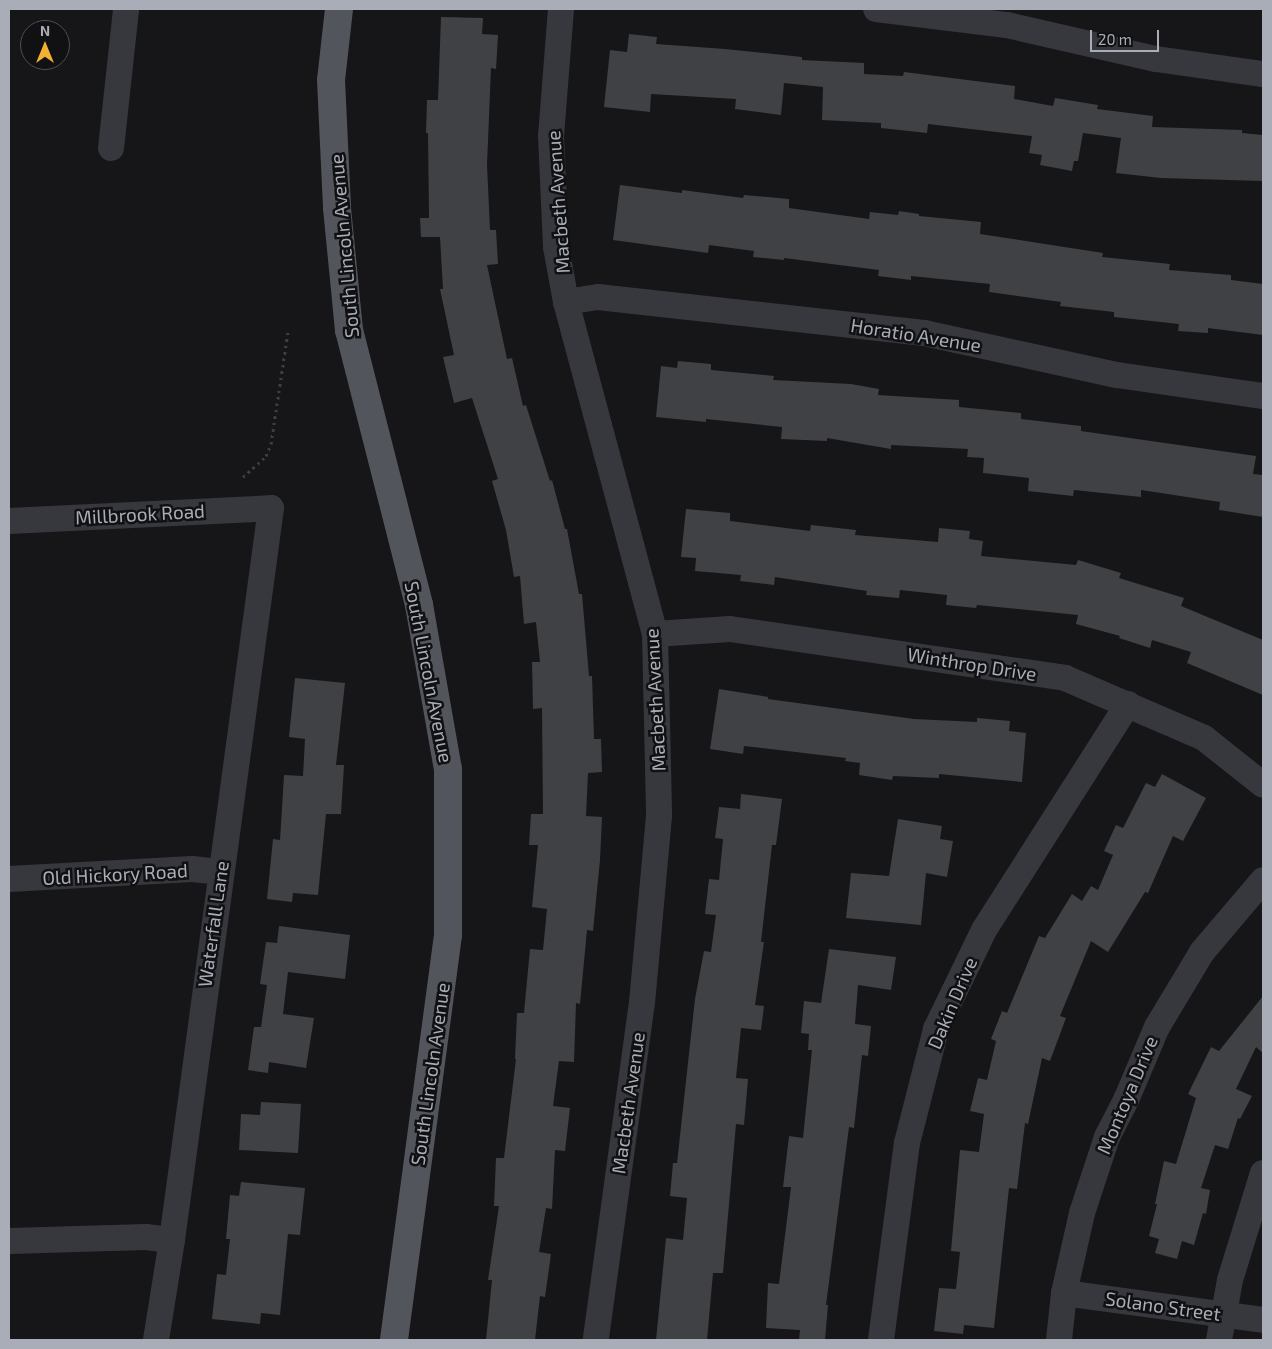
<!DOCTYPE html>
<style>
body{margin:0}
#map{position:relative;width:1272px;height:1349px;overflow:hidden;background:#161618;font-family:"Exo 2",sans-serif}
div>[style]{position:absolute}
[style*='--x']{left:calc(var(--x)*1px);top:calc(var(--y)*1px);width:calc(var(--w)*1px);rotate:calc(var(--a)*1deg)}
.building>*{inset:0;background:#404145}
.path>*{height:3px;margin-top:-1.5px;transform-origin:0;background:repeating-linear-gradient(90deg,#3d3f44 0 2.5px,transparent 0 6.5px)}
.minor>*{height:26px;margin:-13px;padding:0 13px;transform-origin:13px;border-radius:13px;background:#37383d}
.major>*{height:28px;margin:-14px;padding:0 14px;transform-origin:14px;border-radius:14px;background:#53555c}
span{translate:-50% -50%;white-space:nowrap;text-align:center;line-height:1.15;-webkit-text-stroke:5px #111113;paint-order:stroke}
.street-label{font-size:19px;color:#a8adb8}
.frame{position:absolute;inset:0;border:10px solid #a8adb8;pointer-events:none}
.north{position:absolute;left:20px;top:20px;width:50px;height:50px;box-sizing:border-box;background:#111113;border:1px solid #4d4f55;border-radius:50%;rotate:0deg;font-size:14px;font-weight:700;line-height:20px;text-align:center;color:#a8adb8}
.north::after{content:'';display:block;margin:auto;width:18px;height:22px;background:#f2b134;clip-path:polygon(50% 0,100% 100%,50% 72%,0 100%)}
.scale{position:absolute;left:1090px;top:30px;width:69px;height:22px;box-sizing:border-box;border:2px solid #a8adb8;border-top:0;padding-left:6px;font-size:15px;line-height:18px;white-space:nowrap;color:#a8adb8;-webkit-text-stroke:4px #111113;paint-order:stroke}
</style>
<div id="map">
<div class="building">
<div style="clip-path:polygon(441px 17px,483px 18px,482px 34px,498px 35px,496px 69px,491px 68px,487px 165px,490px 230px,496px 230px,498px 264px,487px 265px,507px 359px,512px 358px,523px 406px,526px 405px,550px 481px,552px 480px,565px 529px,567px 529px,579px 594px,582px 594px,589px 676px,592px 676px,594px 739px,601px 739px,602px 772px,588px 773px,586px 816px,602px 817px,600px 860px,593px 931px,587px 930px,580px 1004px,576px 1003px,574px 1062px,559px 1061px,553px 1106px,570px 1108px,565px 1151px,555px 1150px,552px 1209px,546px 1208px,539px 1252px,551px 1254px,545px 1297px,540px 1296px,535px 1340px,486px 1340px,492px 1280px,488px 1280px,499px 1206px,494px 1206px,496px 1158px,504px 1158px,516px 1059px,515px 1059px,517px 1013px,524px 1013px,530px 949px,543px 950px,547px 909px,532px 907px,538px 845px,529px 845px,531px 814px,543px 814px,542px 708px,533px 709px,532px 662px,540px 662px,536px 622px,524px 624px,520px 576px,514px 577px,506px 530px,492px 481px,498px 479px,472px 398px,454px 403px,443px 357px,454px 355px,440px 289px,443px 289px,440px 237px,421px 237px,420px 218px,429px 218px,428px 133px,426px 133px,427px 100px,438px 100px)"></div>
<div style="clip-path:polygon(629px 34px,657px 37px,656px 44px,725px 49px,802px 57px,802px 60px,864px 63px,864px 74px,903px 76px,904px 72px,1015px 86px,1014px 99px,1053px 106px,1055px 98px,1098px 105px,1097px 109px,1153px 116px,1152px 127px,1242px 130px,1242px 133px,1263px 135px,1263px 181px,1161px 178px,1116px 173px,1121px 138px,1083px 133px,1078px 161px,1074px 161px,1072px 171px,1040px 165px,1042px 155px,1029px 153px,1032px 136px,928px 124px,927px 133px,881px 128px,881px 123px,822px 120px,823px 87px,784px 83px,781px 115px,735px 109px,736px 99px,651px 94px,650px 112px,604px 107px,610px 50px,627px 52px)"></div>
<div style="clip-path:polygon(620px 185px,682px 193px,682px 190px,743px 198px,744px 195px,789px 199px,789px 208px,869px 219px,870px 212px,898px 215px,899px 211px,919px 214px,919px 216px,981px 222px,980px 234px,1103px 253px,1102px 257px,1170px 264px,1169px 270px,1231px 275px,1231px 280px,1263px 284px,1263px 335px,1208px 328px,1208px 333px,1178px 331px,1179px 324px,1114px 317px,1114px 312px,1060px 306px,1061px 302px,989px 292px,990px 284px,911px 276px,911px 280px,878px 276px,879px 270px,784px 258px,784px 260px,753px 257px,754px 251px,709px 245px,708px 253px,613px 240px)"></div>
<div style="clip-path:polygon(678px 361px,711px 364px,711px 370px,774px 376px,773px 380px,851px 384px,879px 389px,878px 395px,959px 400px,959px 407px,1021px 413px,1021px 419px,1081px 426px,1081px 431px,1256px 456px,1253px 474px,1263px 475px,1263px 517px,1219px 510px,1220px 502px,1141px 490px,1141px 497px,1074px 490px,1073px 496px,1028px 491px,1029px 478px,983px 473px,984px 458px,967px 457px,968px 449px,891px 445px,891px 449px,827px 438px,827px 441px,781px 439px,782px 427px,706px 419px,706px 422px,656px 417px,661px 366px,677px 368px)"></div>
<div style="clip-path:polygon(686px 509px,730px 513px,730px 521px,810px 531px,811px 525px,856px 530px,855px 535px,938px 542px,939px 528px,970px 531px,969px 539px,983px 541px,981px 556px,1076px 565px,1078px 560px,1121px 573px,1119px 578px,1184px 598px,1181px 606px,1263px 640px,1263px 695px,1187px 663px,1191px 652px,1152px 640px,1150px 648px,1119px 638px,1120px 636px,1076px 624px,1078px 615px,977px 605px,976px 608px,946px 605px,947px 595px,900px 590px,899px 598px,866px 595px,867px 591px,775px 577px,774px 585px,740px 581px,741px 575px,695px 571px,696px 558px,681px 557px)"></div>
<div style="clip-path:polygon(295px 678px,345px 683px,336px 765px,344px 765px,341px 814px,326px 814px,318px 895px,293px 893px,292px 902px,267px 899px,273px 839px,280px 840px,284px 775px,303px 776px,305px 739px,289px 737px)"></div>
<div style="clip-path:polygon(719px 689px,768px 697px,768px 699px,914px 719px,977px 722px,977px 718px,1010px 721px,1009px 731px,1026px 733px,1022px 782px,939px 774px,939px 778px,893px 776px,892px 780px,859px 775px,860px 763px,845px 761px,846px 758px,744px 746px,743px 754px,710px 749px)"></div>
<div style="clip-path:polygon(1162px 774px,1206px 798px,1183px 841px,1173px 836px,1148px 893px,1145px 892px,1108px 952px,1091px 941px,1060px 1016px,1066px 1018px,1050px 1061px,1042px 1058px,1028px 1124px,1025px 1123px,1017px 1189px,1009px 1188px,994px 1328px,964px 1325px,963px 1334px,934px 1331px,939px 1288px,956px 1289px,960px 1252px,951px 1251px,960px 1150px,979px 1152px,984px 1114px,970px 1111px,978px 1078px,987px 1080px,996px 1041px,991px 1039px,1002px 1011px,1007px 1013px,1039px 936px,1045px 938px,1072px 894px,1082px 901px,1091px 886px,1098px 890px,1113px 855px,1104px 851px,1116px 825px,1123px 828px,1146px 783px,1155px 787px)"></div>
<div style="clip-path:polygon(741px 794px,782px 799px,776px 845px,772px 845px,761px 942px,764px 942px,755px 1005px,764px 1006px,761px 1030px,741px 1028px,736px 1078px,748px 1079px,744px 1125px,736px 1124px,723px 1273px,713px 1273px,707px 1340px,656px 1340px,666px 1238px,683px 1240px,687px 1198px,670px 1196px,673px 1163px,677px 1163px,695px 999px,704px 951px,711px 952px,716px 915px,705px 914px,709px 879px,719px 880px,723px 839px,715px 838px,719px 807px,740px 809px)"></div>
<div style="clip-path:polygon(898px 819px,942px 826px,940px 839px,953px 841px,947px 877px,926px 873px,921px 925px,846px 918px,851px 873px,889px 876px)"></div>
<div style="clip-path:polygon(279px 926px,350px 935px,345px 979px,288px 972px,283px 1014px,314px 1018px,306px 1068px,269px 1062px,268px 1073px,248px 1070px,254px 1027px,261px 1027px,267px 985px,260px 984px,266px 942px,277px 943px)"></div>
<div style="clip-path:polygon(829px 949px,896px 957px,891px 990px,858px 985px,855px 1024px,871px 1026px,868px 1056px,862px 1055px,854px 1128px,849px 1127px,826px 1305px,828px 1305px,825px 1340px,799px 1340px,800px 1330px,766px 1328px,768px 1283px,779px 1284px,791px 1187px,783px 1187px,789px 1136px,803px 1138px,812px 1050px,808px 1050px,809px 1034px,801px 1033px,804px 1001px,821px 1003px)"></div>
<div style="clip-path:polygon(1263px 996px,1263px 1053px,1256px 1047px,1236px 1089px,1252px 1096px,1240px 1119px,1238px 1118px,1228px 1149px,1215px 1145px,1201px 1188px,1210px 1190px,1206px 1214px,1203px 1213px,1194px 1245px,1182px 1241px,1177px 1259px,1155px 1253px,1159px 1239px,1149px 1236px,1157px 1204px,1155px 1204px,1164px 1161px,1176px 1164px,1196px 1098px,1188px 1094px,1211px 1047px,1219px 1051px)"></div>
<div style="clip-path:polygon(261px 1102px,301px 1104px,298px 1153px,239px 1150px,241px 1114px,260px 1115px)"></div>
<div style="clip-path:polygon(241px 1182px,305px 1188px,300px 1235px,288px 1234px,280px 1315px,261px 1313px,260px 1324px,212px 1319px,217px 1274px,226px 1275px,230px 1239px,226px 1239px,230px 1195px,239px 1196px)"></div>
</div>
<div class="path">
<div style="--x:243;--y:477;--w:31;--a:-42"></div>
<div style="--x:266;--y:456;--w:13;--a:-67"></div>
<div style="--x:271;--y:444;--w:114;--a:-81.4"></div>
</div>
<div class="minor">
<div style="--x:561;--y:9;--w:127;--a:94.5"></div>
<div style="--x:551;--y:136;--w:111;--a:87.4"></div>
<div style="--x:556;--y:247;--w:56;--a:79.7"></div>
<div style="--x:566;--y:302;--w:344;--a:75"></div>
<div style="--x:655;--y:634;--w:182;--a:88.7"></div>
<div style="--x:659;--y:816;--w:187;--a:95.2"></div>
<div style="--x:642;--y:1002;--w:341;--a:97.8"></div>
<div style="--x:876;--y:9;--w:132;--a:7"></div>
<div style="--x:1007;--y:25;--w:153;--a:12.9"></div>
<div style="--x:1156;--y:59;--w:108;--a:8"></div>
<div style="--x:111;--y:148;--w:140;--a:-83.8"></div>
<div style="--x:566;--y:302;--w:32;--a:-9"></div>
<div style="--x:598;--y:297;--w:328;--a:6.3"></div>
<div style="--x:924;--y:333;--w:198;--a:12.3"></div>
<div style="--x:1117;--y:375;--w:148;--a:8.2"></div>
<div style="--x:9;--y:521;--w:262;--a:-2.8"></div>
<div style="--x:271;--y:508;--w:739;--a:97.7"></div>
<div style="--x:172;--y:1240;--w:101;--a:99.1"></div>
<div style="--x:655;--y:634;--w:75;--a:-3.8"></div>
<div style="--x:730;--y:629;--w:339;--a:8.3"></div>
<div style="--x:1065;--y:678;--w:151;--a:23.3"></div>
<div style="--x:1204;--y:738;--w:75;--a:38.5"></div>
<div style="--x:9;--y:879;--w:183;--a:-3.1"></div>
<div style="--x:192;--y:869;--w:28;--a:6"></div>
<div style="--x:9;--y:1241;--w:137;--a:-1.7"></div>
<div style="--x:146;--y:1237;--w:26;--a:7"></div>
<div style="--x:1064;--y:1293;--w:201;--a:7.7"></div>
<div style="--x:881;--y:1340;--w:199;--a:-82.5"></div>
<div style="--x:907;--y:1143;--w:118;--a:-75.7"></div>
<div style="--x:936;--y:1029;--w:110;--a:-64.1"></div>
<div style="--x:984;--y:930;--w:268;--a:-57.5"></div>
<div style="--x:1059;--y:1340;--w:47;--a:-83.9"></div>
<div style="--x:1064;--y:1293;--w:82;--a:-77.3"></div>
<div style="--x:1082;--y:1213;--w:80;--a:-71.8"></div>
<div style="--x:1107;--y:1137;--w:42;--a:-62.8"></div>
<div style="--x:1126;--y:1100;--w:79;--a:-67"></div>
<div style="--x:1157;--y:1027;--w:87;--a:-59"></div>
<div style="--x:1202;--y:952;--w:94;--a:-49.7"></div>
<div style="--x:1219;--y:1340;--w:61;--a:-79.6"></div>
<div style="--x:1230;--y:1280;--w:112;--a:-72.9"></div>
</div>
<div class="major">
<div style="--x:339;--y:9;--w:71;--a:96.4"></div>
<div style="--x:331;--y:80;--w:128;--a:87.3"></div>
<div style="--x:337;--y:208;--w:123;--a:84.4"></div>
<div style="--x:349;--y:330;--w:284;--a:75.7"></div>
<div style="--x:419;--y:605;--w:167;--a:80"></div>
<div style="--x:448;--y:769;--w:166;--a:90"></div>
<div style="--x:448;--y:935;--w:409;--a:97.6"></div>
</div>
<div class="street-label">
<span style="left:558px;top:202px;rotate:-94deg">Macbeth Avenue</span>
<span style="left:344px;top:246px;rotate:-95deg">South Lincoln Avenue</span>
<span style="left:916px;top:335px;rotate:9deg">Horatio Avenue</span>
<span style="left:140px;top:514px;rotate:-3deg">Millbrook Road</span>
<span style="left:972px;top:664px;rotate:9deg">Winthrop Drive</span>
<span style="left:429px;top:672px;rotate:79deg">South Lincoln Avenue</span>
<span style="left:655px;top:700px;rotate:-93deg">Macbeth Avenue</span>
<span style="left:115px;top:874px;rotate:-3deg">Old Hickory Road</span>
<span style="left:213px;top:924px;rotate:-82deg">Waterfall Lane</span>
<span style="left:952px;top:1003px;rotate:-67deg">Dakin Drive</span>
<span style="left:430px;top:1074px;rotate:-82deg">South Lincoln Avenue</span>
<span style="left:1127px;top:1095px;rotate:-67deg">Montoya Drive</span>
<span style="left:628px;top:1103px;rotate:-82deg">Macbeth Avenue</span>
<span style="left:1163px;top:1306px;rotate:8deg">Solano Street</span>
</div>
<div class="frame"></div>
<div class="north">N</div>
<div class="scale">20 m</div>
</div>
